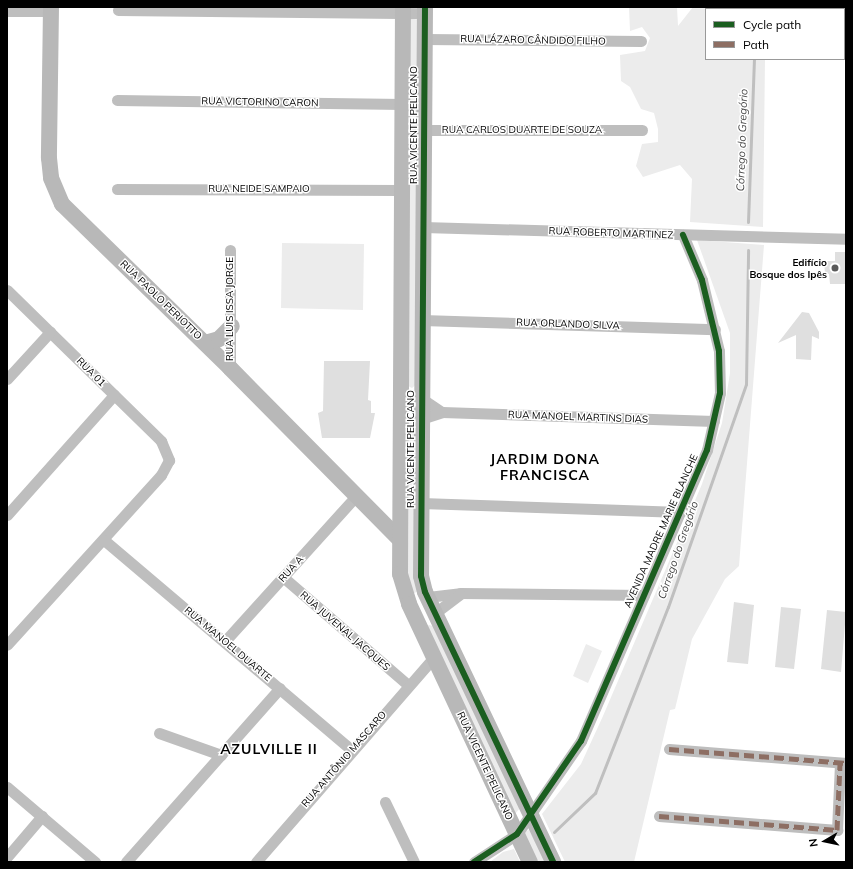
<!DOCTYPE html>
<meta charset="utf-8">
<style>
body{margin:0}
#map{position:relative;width:853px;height:869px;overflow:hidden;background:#fff;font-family:Mulish,sans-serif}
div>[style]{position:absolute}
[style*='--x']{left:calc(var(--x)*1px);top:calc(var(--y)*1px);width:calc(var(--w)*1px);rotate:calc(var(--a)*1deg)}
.green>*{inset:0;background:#ececec}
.stream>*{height:3px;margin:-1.5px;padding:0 1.5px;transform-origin:1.5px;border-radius:1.5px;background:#bfbfbf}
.building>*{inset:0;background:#dfdfdf}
.street>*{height:11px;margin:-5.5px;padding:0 5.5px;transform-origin:5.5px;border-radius:5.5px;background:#bebebe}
.secondary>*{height:16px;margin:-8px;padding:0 8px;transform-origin:8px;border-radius:8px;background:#b8b8b8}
.quiet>*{height:5px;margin-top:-2.5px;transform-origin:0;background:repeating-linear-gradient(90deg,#8d6e63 0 10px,transparent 0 15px)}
.cycleway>*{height:6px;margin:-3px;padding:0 3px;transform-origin:3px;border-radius:3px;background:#1b5e20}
.dots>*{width:11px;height:11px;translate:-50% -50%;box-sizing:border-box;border:2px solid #fff;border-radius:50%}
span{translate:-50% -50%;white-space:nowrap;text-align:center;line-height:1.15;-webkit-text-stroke:3px #fff;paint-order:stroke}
.street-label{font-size:10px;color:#000}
.poi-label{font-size:10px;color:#000;font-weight:700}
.right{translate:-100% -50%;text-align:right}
.water-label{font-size:11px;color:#444;font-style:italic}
.district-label{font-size:14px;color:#000;font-weight:700;letter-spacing:1px}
.frame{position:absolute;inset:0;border:8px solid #000;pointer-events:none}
.legend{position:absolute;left:705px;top:8px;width:140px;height:52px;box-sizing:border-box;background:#fff;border:1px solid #999;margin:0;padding:5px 7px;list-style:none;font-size:12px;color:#000}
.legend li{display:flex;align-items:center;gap:8px;height:20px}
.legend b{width:20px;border:1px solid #999}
.north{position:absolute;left:805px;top:821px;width:40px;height:40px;-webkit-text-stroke:3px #fff;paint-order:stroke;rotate:261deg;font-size:11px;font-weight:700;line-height:16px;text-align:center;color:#000}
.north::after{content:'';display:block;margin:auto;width:14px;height:18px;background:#000;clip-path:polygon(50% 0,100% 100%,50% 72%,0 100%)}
</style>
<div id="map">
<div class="green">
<div style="clip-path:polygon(629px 7px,677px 7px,678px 26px,693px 7px,767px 7px,706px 9px,706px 59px,765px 59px,763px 227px,690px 222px,692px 179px,680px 165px,643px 177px,636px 166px,642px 144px,658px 142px,658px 129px,654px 113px,641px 109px,630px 87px,621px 81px,620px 55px,645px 51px,650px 38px,642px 27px,630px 31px)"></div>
<div style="clip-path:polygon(411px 19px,419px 20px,419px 118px,411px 122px)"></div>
<div style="clip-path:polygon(413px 136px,416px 140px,418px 383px,412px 388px,408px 386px,408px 137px)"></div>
<div style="clip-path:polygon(697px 240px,764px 245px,739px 566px,725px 579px,692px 639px,675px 709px,670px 710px,634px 862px,565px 862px,542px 814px,581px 764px,603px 716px,702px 484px,722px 423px,730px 373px,730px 333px)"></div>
<div style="clip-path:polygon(282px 243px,364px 244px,363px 310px,281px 308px)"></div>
<div style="clip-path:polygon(409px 422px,416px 423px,419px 591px,412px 594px,408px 589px)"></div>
<div style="clip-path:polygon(429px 625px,433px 626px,521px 807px,515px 814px,427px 626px)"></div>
<div style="clip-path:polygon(586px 644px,602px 651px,588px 683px,573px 676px)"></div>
<div style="clip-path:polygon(529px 830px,546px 862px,534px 862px,523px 832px)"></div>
<div style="clip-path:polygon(514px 849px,520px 862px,490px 862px,503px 852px)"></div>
</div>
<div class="stream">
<div style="--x:757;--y:9;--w:2;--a:-63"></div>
<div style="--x:748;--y:222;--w:163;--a:-87.9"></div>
<div style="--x:554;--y:832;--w:57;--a:-43.6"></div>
<div style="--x:595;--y:793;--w:200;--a:-68.6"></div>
<div style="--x:668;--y:607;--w:236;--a:-70.7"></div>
<div style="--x:746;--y:384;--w:134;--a:-89.1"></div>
</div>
<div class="building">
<div style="clip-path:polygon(835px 252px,846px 252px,846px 284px,830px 284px,829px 274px,825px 274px,824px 261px,835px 261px)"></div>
<div style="clip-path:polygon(802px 312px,809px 313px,819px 332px,819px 339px,812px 336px,811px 360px,796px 359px,796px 335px,778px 343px)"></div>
<div style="clip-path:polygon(324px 361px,370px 361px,368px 400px,371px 401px,371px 413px,375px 413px,370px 438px,322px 438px,318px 413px,323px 411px)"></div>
<div style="clip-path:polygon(734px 602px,754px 605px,748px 664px,727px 662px)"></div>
<div style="clip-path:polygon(781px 607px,801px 609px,794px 669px,775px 667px)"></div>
<div style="clip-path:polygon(827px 610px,846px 612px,841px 672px,821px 669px)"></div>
</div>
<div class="street">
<div style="--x:118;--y:10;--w:306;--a:0.6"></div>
<div style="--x:7;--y:11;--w:44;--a:0"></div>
<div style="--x:424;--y:39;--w:217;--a:0.5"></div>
<div style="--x:117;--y:100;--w:286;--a:0.8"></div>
<div style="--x:403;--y:130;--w:239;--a:0"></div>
<div style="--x:117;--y:189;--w:285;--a:0.2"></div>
<div style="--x:423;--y:227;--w:423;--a:1.6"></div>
<div style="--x:7;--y:290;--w:216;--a:44.4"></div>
<div style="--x:161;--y:441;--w:21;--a:67"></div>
<div style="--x:169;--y:460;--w:17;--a:118"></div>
<div style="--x:161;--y:475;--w:229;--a:132.2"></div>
<div style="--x:422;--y:320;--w:293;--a:1.8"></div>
<div style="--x:230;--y:368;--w:118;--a:-90"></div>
<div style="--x:7;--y:379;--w:64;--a:-47.5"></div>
<div style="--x:421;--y:398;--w:25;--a:34"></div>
<div style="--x:421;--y:419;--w:22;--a:-18"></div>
<div style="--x:442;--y:412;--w:272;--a:1.9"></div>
<div style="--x:421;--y:503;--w:260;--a:2"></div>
<div style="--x:7;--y:515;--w:161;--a:-48.3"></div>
<div style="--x:104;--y:540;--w:325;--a:40.3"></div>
<div style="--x:283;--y:577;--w:165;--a:40.8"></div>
<div style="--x:428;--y:597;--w:32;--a:-7"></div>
<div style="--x:460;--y:593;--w:184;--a:0.6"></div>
<div style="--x:435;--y:613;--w:31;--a:-37"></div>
<div style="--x:225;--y:641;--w:195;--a:-47.9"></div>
<div style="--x:159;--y:733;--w:66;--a:19.5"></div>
<div style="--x:669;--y:749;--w:178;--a:4.5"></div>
<div style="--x:7;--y:787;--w:116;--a:40.4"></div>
<div style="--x:385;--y:802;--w:67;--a:64.2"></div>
<div style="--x:659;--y:816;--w:179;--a:4.5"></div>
<div style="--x:837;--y:830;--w:67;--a:-87.4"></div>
<div style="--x:7;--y:857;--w:54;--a:-49.5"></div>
<div style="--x:126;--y:862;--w:232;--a:-48.5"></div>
<div style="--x:256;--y:862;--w:271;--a:-49"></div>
<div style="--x:474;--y:862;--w:51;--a:-33.1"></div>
<div style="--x:517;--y:834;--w:113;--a:-55.5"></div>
<div style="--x:581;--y:741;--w:317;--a:-66.6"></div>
<div style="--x:707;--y:450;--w:58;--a:-77.2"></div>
<div style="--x:720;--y:393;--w:42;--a:-91.4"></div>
<div style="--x:719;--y:351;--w:73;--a:-103.5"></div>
<div style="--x:702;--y:280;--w:49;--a:-112.9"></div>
</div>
<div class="secondary">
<div style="--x:51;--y:7;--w:151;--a:90.8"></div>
<div style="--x:49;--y:158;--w:20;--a:84"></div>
<div style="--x:51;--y:178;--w:28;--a:67"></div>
<div style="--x:62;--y:204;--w:235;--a:44.3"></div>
<div style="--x:230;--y:368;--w:240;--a:45.3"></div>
<div style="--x:403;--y:7;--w:567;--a:90.3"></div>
<div style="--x:400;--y:574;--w:31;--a:73"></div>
<div style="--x:409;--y:604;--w:285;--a:64.9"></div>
<div style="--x:425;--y:7;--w:569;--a:90.4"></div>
<div style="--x:421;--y:576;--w:16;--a:76"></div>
<div style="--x:425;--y:592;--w:299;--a:64.6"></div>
<div style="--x:205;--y:343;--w:15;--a:-16"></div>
<div style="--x:219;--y:339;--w:18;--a:-45"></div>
</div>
<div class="quiet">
<div style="--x:669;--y:749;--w:178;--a:4.5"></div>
<div style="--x:659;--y:816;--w:179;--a:4.5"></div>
<div style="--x:837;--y:830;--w:67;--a:-87.4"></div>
</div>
<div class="cycleway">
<div style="--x:425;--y:7;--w:569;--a:90.4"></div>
<div style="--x:421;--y:576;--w:16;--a:76"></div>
<div style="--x:425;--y:592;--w:299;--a:64.6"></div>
<div style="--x:474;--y:862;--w:51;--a:-33.1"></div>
<div style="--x:517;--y:834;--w:113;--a:-55.5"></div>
<div style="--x:581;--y:741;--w:317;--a:-66.6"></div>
<div style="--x:707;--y:450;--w:58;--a:-77.2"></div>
<div style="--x:720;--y:393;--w:42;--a:-91.4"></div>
<div style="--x:719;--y:351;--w:73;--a:-103.5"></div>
<div style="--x:702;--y:280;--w:49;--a:-112.9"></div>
</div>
<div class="dots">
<div style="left:835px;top:268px;background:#595959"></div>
</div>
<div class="street-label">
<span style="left:533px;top:40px;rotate:1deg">RUA LÁZARO CÂNDIDO FILHO</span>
<span style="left:260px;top:102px;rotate:1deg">RUA VICTORINO CARON</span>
<span style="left:414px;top:125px;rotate:-90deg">RUA VICENTE PELICANO</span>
<span style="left:522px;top:130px">RUA CARLOS DUARTE DE SOUZA</span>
<span style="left:259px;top:189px">RUA NEIDE SAMPAIO</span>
<span style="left:611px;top:233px;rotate:2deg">RUA ROBERTO MARTINEZ</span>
<span style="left:161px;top:300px;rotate:44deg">RUA PAOLO PERIOTTO</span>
<span style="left:230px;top:309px;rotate:-90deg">RUA LUIS ISSA JORGE</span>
<span style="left:568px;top:324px;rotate:2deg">RUA ORLANDO SILVA</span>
<span style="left:91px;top:372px;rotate:45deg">RUA 01</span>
<span style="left:578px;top:417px;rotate:2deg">RUA MANOEL MARTINS DIAS</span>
<span style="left:411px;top:449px;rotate:-90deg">RUA VICENTE PELICANO</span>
<span style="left:661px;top:531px;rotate:-66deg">AVENIDA MADRE MARIE BLANCHE</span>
<span style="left:291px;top:569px;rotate:-48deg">RUA A</span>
<span style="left:345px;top:631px;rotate:41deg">RUA JUVENAL JACQUES</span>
<span style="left:228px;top:644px;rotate:40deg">RUA MANOEL DUARTE</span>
<span style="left:344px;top:759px;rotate:-49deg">RUA ANTÔNIO MASCARO</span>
<span style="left:485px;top:766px;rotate:65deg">RUA VICENTE PELICANO</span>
</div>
<div class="poi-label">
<span class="right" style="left:827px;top:268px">Edifício<br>Bosque dos Ipês</span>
</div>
<div class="water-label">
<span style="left:742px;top:140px;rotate:-88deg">Córrego do Gregório</span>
<span style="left:678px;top:550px;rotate:-71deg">Córrego do Gregório</span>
</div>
<div class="district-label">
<span style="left:545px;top:467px">JARDIM DONA<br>FRANCISCA</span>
<span style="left:269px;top:749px">AZULVILLE II</span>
</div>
<div class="frame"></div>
<ul class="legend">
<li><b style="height:5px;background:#1b5e20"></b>Cycle path</li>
<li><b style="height:5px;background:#8d6e63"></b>Path</li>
</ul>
<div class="north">N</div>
</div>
